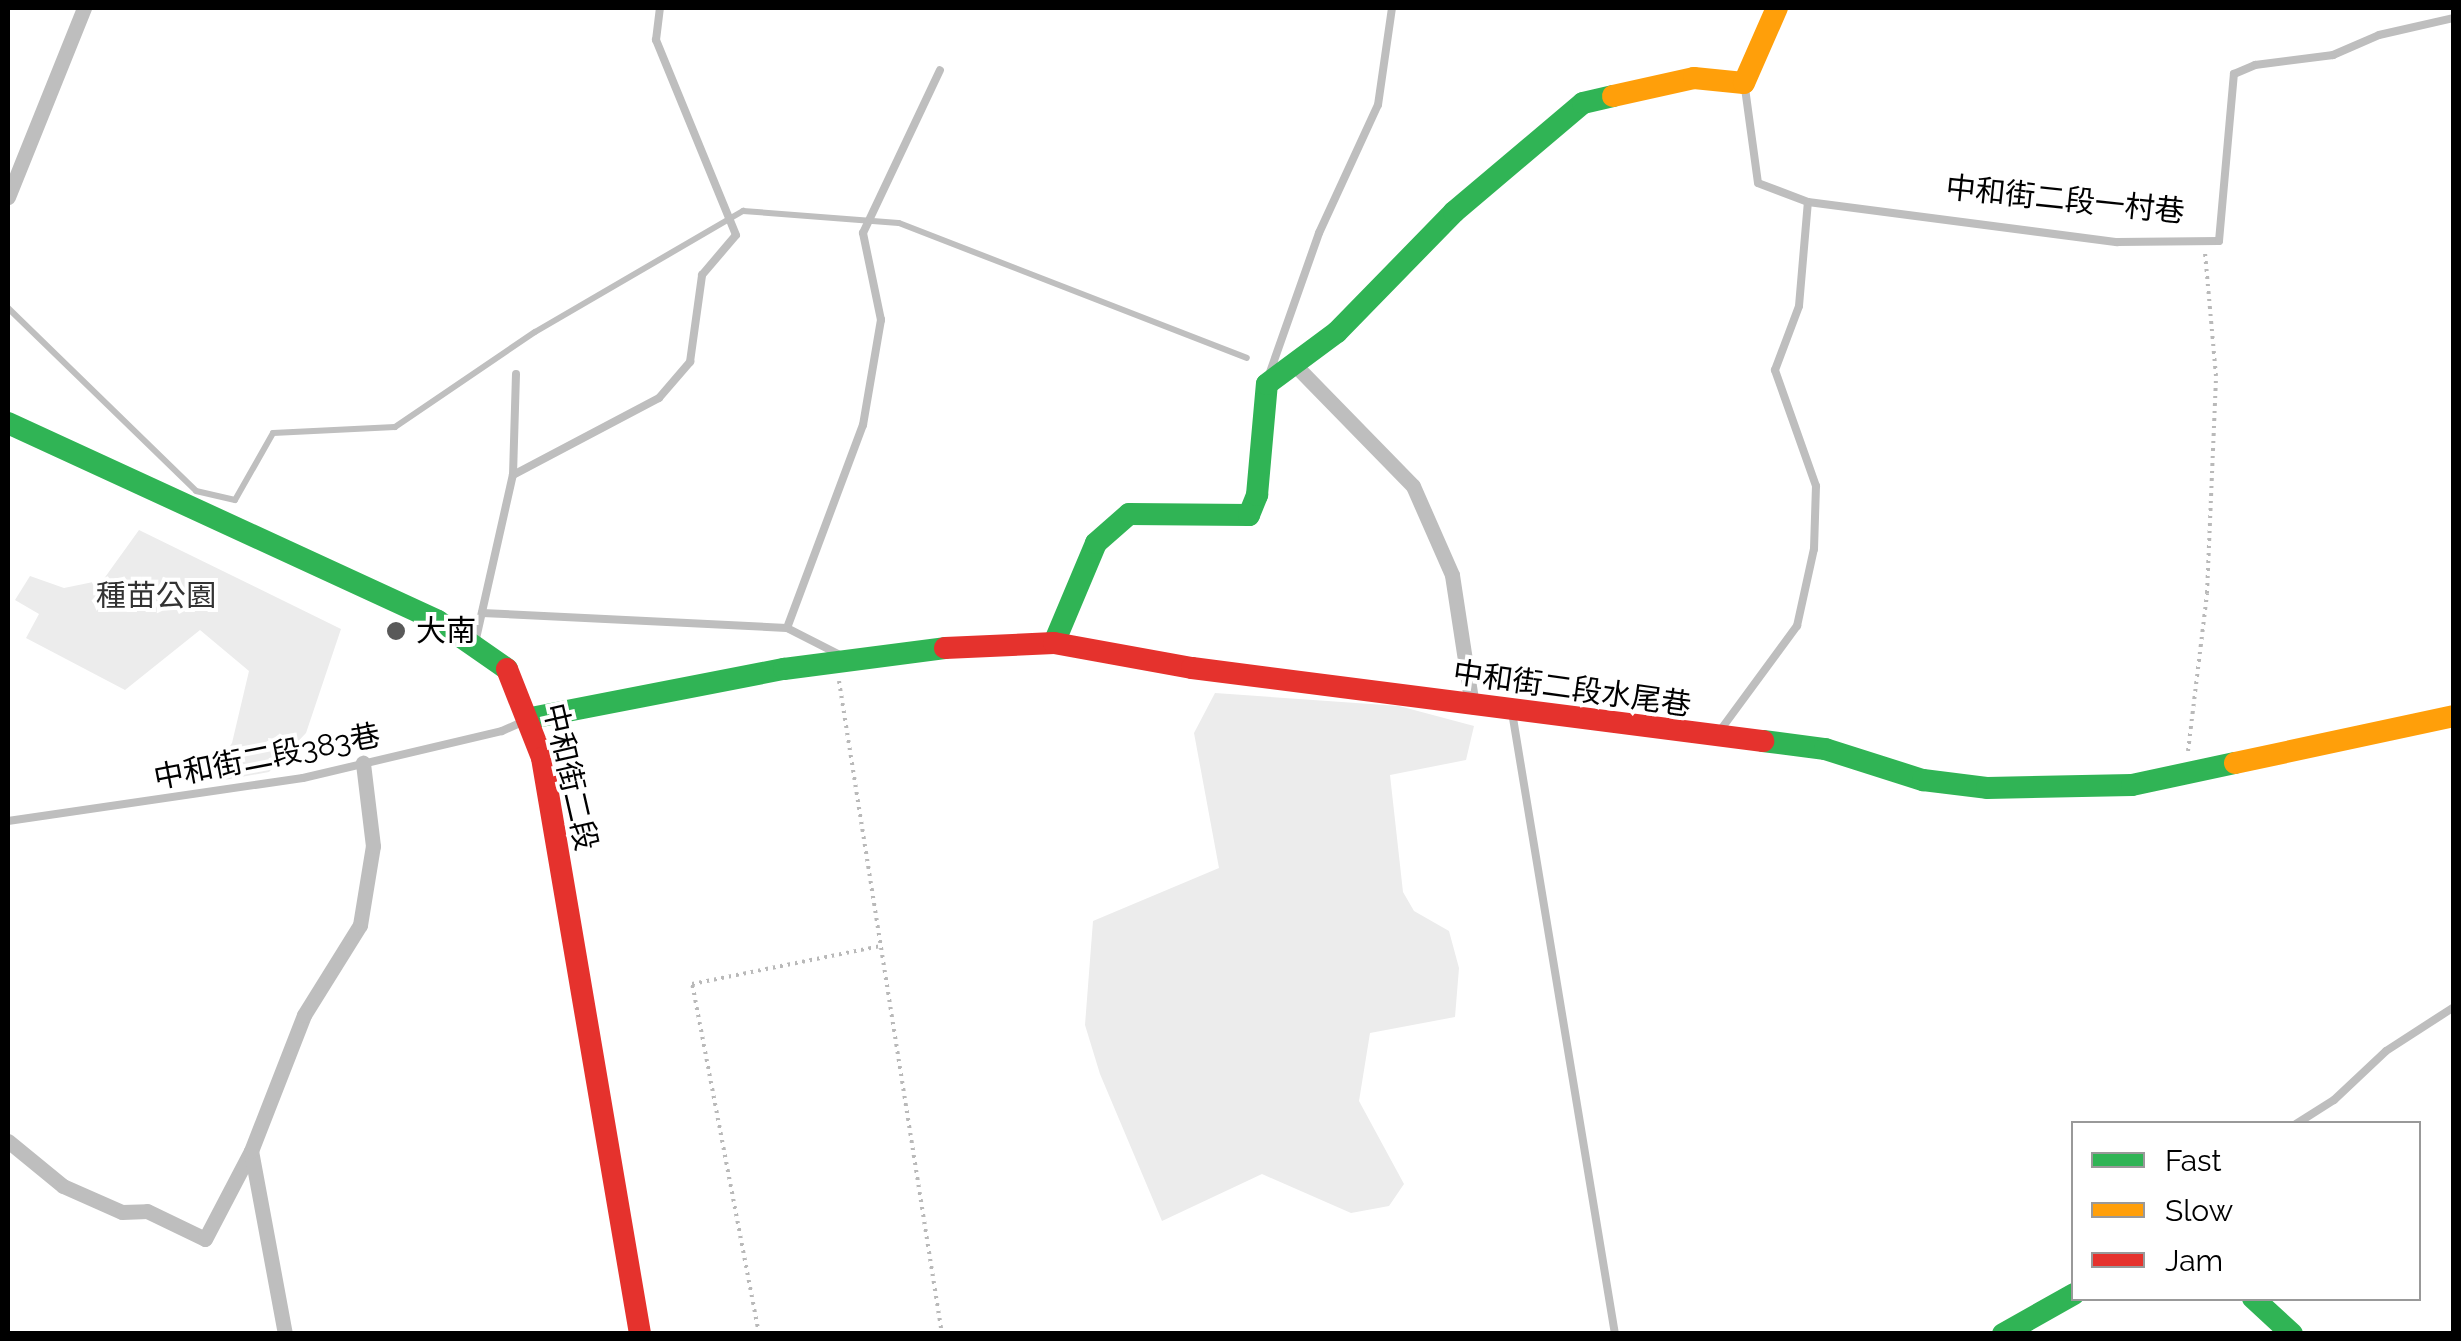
<!DOCTYPE html>
<meta charset="utf-8">
<style>
body{margin:0}
#map{position:relative;width:2461px;height:1341px;overflow:hidden;background:#fff;font-family:Raleway,"Noto Sans TC",sans-serif}
div>[style]{position:absolute}
[style*='--x']{left:calc(var(--x)*1px);top:calc(var(--y)*1px);width:calc(var(--w)*1px);rotate:calc(var(--a)*1deg)}
.green>*{inset:0;background:#ececec}
.stream>*{height:6px;margin:-3px;padding:0 3px;transform-origin:3px;border-radius:3px;background:#bfbfbf}
.path>*{height:4px;margin-top:-2px;transform-origin:0;background:repeating-linear-gradient(90deg,#b9b9b9 0 2.5px,transparent 0 7.5px)}
.lane>*{height:8px;margin:-4px;padding:0 4px;transform-origin:4px;border-radius:4px;background:#bebebe}
.street>*{height:15px;margin:-7.5px;padding:0 7.5px;transform-origin:7.5px;border-radius:7.5px;background:#bebebe}
.fast>*{height:22px;margin:-11px;padding:0 11px;transform-origin:11px;border-radius:11px;background:#30b455}
.slow>*{height:22px;margin:-11px;padding:0 11px;transform-origin:11px;border-radius:11px;background:#ff9f0a}
.jam>*{height:22px;margin:-11px;padding:0 11px;transform-origin:11px;border-radius:11px;background:#e5322d}
.dots>*{width:28px;height:28px;translate:-50% -50%;box-sizing:border-box;border:5px solid #fff;border-radius:50%}
span{translate:-50% -50%;white-space:nowrap;text-align:center;line-height:1.15;-webkit-text-stroke:8px #fff;paint-order:stroke}
.street-label{font-size:30px;color:#000}
.park-label{font-size:30px;color:#333}
.poi-label{font-size:30px;color:#000}
.left{translate:0 -50%;text-align:left}
.frame{position:absolute;inset:0;border:10px solid #000;pointer-events:none}
.legend{position:absolute;left:2071px;top:1121px;width:350px;height:180px;box-sizing:border-box;background:#fff;border:2px solid #999;margin:0;padding:12px 18px;list-style:none;font-size:30px;color:#000}
.legend li{display:flex;align-items:center;gap:20px;height:50px}
.legend b{width:50px;border:2px solid #999}
</style>
<div id="map">
<div class="green">
<div style="clip-path:polygon(139px 530px,341px 629px,306px 733px,269px 772px,207px 783px,232px 743px,249px 671px,200px 630px,125px 690px,26px 638px,39px 614px,15px 600px,30px 576px,64px 588px,103px 580px)"></div>
<div style="clip-path:polygon(1215px 693px,1399px 706px,1474px 726px,1466px 760px,1390px 775px,1403px 892px,1414px 911px,1449px 931px,1459px 968px,1455px 1017px,1370px 1033px,1359px 1101px,1404px 1184px,1389px 1206px,1351px 1213px,1262px 1174px,1162px 1221px,1100px 1074px,1085px 1025px,1093px 921px,1219px 868px,1194px 733px)"></div>
</div>
<div class="stream">
<div style="--x:8;--y:308;--w:262;--a:44.2"></div>
<div style="--x:196;--y:491;--w:40;--a:13"></div>
<div style="--x:235;--y:500;--w:77;--a:-60.4"></div>
<div style="--x:273;--y:433;--w:122;--a:-2.8"></div>
<div style="--x:395;--y:427;--w:169;--a:-34.2"></div>
<div style="--x:535;--y:332;--w:241;--a:-30.2"></div>
<div style="--x:743;--y:211;--w:156;--a:4.4"></div>
<div style="--x:899;--y:223;--w:373;--a:21.2"></div>
</div>
<div class="path">
<div style="--x:839;--y:681;--w:661;--a:81.04"></div>
<div style="--x:2188;--y:751;--w:159;--a:-83.1"></div>
<div style="--x:2207;--y:593;--w:217;--a:-87.6"></div>
<div style="--x:2216;--y:376;--w:123;--a:-95.1"></div>
<div style="--x:759;--y:1334;--w:356;--a:-100.8"></div>
<div style="--x:692;--y:984;--w:193;--a:-11.4"></div>
</div>
<div class="lane">
<div style="--x:1808;--y:202;--w:312;--a:7.4"></div>
<div style="--x:2117;--y:242;--w:102;--a:-0.6"></div>
<div style="--x:2219;--y:241;--w:168;--a:-84.9"></div>
<div style="--x:2234;--y:74;--w:23;--a:-23"></div>
<div style="--x:2255;--y:65;--w:79;--a:-7.3"></div>
<div style="--x:2333;--y:55;--w:50;--a:-23.5"></div>
<div style="--x:2379;--y:35;--w:77;--a:-12.8"></div>
<div style="--x:1269;--y:375;--w:151;--a:-70.6"></div>
<div style="--x:1319;--y:233;--w:141;--a:-65.3"></div>
<div style="--x:1378;--y:105;--w:98;--a:-81.8"></div>
<div style="--x:513;--y:475;--w:101;--a:-88.3"></div>
<div style="--x:482;--y:613;--w:305;--a:2.8"></div>
<div style="--x:787;--y:628;--w:59;--a:27"></div>
<div style="--x:787;--y:628;--w:217;--a:-69.5"></div>
<div style="--x:863;--y:425;--w:107;--a:-80.3"></div>
<div style="--x:881;--y:320;--w:89;--a:-101.7"></div>
<div style="--x:863;--y:233;--w:180;--a:-64.7"></div>
<div style="--x:475;--y:643;--w:172;--a:-77.3"></div>
<div style="--x:513;--y:475;--w:165;--a:-27.8"></div>
<div style="--x:659;--y:398;--w:48;--a:-49.3"></div>
<div style="--x:690;--y:362;--w:88;--a:-82.1"></div>
<div style="--x:702;--y:275;--w:52;--a:-49.6"></div>
<div style="--x:736;--y:235;--w:211;--a:-112.3"></div>
<div style="--x:656;--y:40;--w:32;--a:-83"></div>
<div style="--x:1512;--y:712;--w:630;--a:80.6"></div>
<div style="--x:1719;--y:732;--w:132;--a:-53.7"></div>
<div style="--x:1797;--y:626;--w:79;--a:-77.6"></div>
<div style="--x:1814;--y:549;--w:63;--a:-88.2"></div>
<div style="--x:1816;--y:486;--w:123;--a:-109.5"></div>
<div style="--x:1775;--y:370;--w:68;--a:-69.4"></div>
<div style="--x:1799;--y:306;--w:104;--a:-85.1"></div>
<div style="--x:1808;--y:202;--w:53;--a:-159.2"></div>
<div style="--x:1758;--y:183;--w:96;--a:-97.8"></div>
<div style="--x:8;--y:821;--w:298;--a:-8.3"></div>
<div style="--x:303;--y:778;--w:204;--a:-13.3"></div>
<div style="--x:502;--y:731;--w:27;--a:-24"></div>
<div style="--x:2296;--y:1124;--w:45;--a:-32.3"></div>
<div style="--x:2334;--y:1100;--w:71;--a:-43.3"></div>
<div style="--x:2386;--y:1051;--w:81;--a:-32.9"></div>
</div>
<div class="street">
<div style="--x:8;--y:197;--w:204;--a:-68.1"></div>
<div style="--x:1292;--y:362;--w:173;--a:45.7"></div>
<div style="--x:1413;--y:486;--w:97;--a:66.3"></div>
<div style="--x:1452;--y:575;--w:133;--a:81.3"></div>
<div style="--x:8;--y:1141;--w:71;--a:39.3"></div>
<div style="--x:63;--y:1186;--w:64;--a:23.8"></div>
<div style="--x:122;--y:1212;--w:25;--a:-2"></div>
<div style="--x:147;--y:1211;--w:64;--a:25.8"></div>
<div style="--x:205;--y:1239;--w:99;--a:-62.4"></div>
<div style="--x:285;--y:1334;--w:186;--a:-100.5"></div>
<div style="--x:251;--y:1151;--w:146;--a:-68.7"></div>
<div style="--x:304;--y:1015;--w:106;--a:-58.1"></div>
<div style="--x:360;--y:925;--w:80;--a:-80.7"></div>
<div style="--x:373;--y:846;--w:84;--a:-96.9"></div>
</div>
<div class="fast">
<div style="--x:8;--y:423;--w:473;--a:24.7"></div>
<div style="--x:438;--y:621;--w:84;--a:34.8"></div>
<div style="--x:1054;--y:643;--w:108;--a:-67.2"></div>
<div style="--x:1096;--y:543;--w:44;--a:-41.3"></div>
<div style="--x:1129;--y:514;--w:120;--a:0.5"></div>
<div style="--x:1249;--y:515;--w:22;--a:-68"></div>
<div style="--x:1257;--y:495;--w:111;--a:-84.9"></div>
<div style="--x:1267;--y:384;--w:87;--a:-36.6"></div>
<div style="--x:1337;--y:332;--w:168;--a:-45.7"></div>
<div style="--x:1454;--y:212;--w:169;--a:-40.2"></div>
<div style="--x:1583;--y:103;--w:31;--a:-13"></div>
<div style="--x:531;--y:718;--w:258;--a:-11"></div>
<div style="--x:784;--y:669;--w:162;--a:-7.4"></div>
<div style="--x:1763;--y:741;--w:63;--a:7.4"></div>
<div style="--x:1825;--y:749;--w:103;--a:17.6"></div>
<div style="--x:1923;--y:780;--w:64;--a:7.1"></div>
<div style="--x:1987;--y:788;--w:145;--a:-1.2"></div>
<div style="--x:2132;--y:785;--w:105;--a:-12.1"></div>
<div style="--x:2253;--y:1298;--w:53;--a:42.7"></div>
<div style="--x:2003;--y:1334;--w:81;--a:-29.4"></div>
</div>
<div class="slow">
<div style="--x:1613;--y:96;--w:83;--a:-12.5"></div>
<div style="--x:1694;--y:78;--w:50;--a:5.7"></div>
<div style="--x:1744;--y:83;--w:82;--a:-66.3"></div>
<div style="--x:2235;--y:763;--w:224;--a:-12.1"></div>
</div>
<div class="jam">
<div style="--x:945;--y:648;--w:109;--a:-2.6"></div>
<div style="--x:1054;--y:643;--w:140;--a:10.3"></div>
<div style="--x:1192;--y:668;--w:576;--a:7.29"></div>
<div style="--x:507;--y:669;--w:96;--a:68.5"></div>
<div style="--x:542;--y:758;--w:584;--a:80.34"></div>
</div>
<div class="dots">
<div style="left:396px;top:631px;background:#595959"></div>
</div>
<div class="street-label">
<span style="left:2065px;top:200px;rotate:6deg">中和街二段一村巷</span>
<span style="left:1572px;top:689px;rotate:8deg">中和街二段水尾巷</span>
<span style="left:267px;top:757px;rotate:-11deg">中和街二段383巷</span>
<span style="left:570px;top:777px;rotate:77deg">中和街二段</span>
</div>
<div class="park-label">
<span style="left:156px;top:596px">種苗公園</span>
</div>
<div class="poi-label">
<span class="left" style="left:416px;top:631px">大南</span>
</div>
<div class="frame"></div>
<ul class="legend">
<li><b style="height:12px;background:#30b455"></b>Fast</li>
<li><b style="height:12px;background:#ff9f0a"></b>Slow</li>
<li><b style="height:12px;background:#e5322d"></b>Jam</li>
</ul>
</div>
